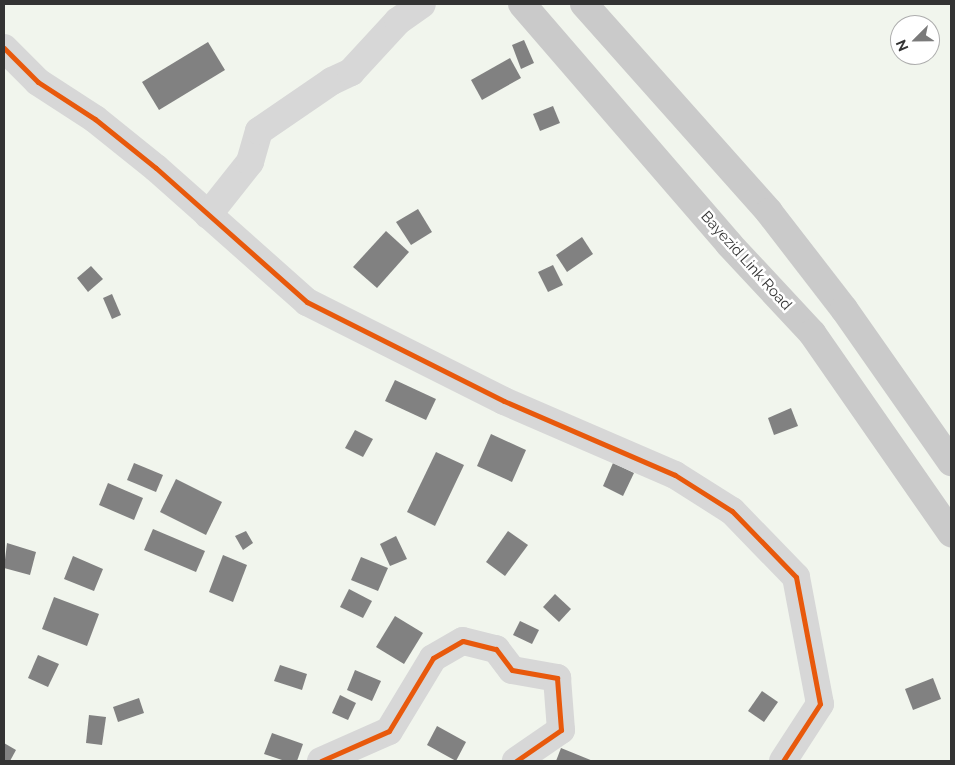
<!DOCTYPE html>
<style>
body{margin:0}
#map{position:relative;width:955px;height:765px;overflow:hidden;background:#fff;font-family:Raleway,sans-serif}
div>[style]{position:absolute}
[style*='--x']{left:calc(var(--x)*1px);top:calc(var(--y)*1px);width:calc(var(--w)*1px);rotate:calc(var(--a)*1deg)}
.green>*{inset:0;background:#f1f5ed}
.building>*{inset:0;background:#818181}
.minor>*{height:28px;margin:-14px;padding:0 14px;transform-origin:14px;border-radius:14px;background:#d7d7d7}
.major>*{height:28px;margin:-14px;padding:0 14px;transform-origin:14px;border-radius:14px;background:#cacaca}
.cycleway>*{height:5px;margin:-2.5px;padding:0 2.5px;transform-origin:2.5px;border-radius:2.5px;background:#e8590c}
span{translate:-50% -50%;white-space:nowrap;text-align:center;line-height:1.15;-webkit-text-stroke:5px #fff;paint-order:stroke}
.street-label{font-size:15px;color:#333}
.frame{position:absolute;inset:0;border:5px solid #333;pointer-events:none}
.north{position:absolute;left:890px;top:15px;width:50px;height:50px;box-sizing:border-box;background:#fff;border:1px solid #adadad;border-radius:50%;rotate:247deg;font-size:14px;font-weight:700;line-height:20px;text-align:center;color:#333}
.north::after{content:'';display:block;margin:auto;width:18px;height:22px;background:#7a7a7a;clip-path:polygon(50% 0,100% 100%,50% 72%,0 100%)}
</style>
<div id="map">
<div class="green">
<div style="clip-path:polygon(evenodd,4px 4px,951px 4px,951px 761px,4px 761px,4px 4px,900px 25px,930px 25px,930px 55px,900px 55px,900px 25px)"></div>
</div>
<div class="building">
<div style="clip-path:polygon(524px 40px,534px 63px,521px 69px,512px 45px)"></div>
<div style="clip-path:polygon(208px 42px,225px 70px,159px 110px,142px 82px)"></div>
<div style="clip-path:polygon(510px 58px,521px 78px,482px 100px,471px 80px)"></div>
<div style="clip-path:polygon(553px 106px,560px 123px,540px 131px,533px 114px)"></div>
<div style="clip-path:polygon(418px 209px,432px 232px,411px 245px,396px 222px)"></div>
<div style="clip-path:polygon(386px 231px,409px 252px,377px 288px,353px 267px)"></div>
<div style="clip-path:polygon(582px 237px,593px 254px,567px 272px,556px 255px)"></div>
<div style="clip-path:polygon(553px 265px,563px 285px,548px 292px,538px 272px)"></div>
<div style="clip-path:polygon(91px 266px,103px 279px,88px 292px,77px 278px)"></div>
<div style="clip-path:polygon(112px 294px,121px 315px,112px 319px,103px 298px)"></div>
<div style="clip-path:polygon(395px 380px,436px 399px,426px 420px,385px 401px)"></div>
<div style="clip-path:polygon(791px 408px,798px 426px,774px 435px,768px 418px)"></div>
<div style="clip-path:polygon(355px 430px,373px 439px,363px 457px,345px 448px)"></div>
<div style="clip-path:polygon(491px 434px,526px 450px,512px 482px,477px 466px)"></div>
<div style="clip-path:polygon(436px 452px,464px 465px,435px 526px,407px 512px)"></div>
<div style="clip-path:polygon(134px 463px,163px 475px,156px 492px,127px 480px)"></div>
<div style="clip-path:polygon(613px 463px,634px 473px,623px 496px,603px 486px)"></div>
<div style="clip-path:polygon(176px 479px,222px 502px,206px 535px,160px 512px)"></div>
<div style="clip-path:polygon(108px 483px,143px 498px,134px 520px,99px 505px)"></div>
<div style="clip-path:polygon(153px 529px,205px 551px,196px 572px,144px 550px)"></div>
<div style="clip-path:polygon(246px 531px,253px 543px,243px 550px,235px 536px)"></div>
<div style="clip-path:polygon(508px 531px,528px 545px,505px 576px,486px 562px)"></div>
<div style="clip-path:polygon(396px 536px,407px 559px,390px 566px,380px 544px)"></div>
<div style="clip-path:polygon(7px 543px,36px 552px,30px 575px,4px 568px)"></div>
<div style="clip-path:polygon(223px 555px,247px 565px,233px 602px,209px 592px)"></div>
<div style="clip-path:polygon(73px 556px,103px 569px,94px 591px,64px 579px)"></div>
<div style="clip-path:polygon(361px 557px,388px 568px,378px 591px,351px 580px)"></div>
<div style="clip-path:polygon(349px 589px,372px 601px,363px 618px,340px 607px)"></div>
<div style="clip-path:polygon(555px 594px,571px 609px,559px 622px,543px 607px)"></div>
<div style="clip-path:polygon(54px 597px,99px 614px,87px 646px,42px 629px)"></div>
<div style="clip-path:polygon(395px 616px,423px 633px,404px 664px,376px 647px)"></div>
<div style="clip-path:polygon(520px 621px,539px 630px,532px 644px,513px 635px)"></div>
<div style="clip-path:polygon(38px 655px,59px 664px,48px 687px,28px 678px)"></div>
<div style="clip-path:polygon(280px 665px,307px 674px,302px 690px,274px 681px)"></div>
<div style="clip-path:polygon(355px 670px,381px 681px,372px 701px,347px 690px)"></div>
<div style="clip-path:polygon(933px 678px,941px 699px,913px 710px,905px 689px)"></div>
<div style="clip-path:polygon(762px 691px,778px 702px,764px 722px,748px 711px)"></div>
<div style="clip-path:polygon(340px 695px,356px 703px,348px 720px,332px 713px)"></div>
<div style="clip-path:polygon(139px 698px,144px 713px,118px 722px,113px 707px)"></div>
<div style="clip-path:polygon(89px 715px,106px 717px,102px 745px,86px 743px)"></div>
<div style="clip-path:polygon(437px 726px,466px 742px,456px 761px,427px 745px)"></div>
<div style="clip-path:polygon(272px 733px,303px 744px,297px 761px,285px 761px,264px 754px)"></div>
<div style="clip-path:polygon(4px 743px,16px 750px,10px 761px,4px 761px)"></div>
<div style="clip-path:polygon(561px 748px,593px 761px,556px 761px)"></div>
</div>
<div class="minor">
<div style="--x:4;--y:48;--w:48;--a:45"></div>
<div style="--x:38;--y:82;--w:68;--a:33"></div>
<div style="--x:95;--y:119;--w:78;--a:38.8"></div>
<div style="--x:156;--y:168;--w:202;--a:41.6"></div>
<div style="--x:307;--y:302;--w:220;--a:26.7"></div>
<div style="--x:504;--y:401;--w:186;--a:23.4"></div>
<div style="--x:675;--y:475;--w:67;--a:32.3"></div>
<div style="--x:732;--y:511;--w:92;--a:45.9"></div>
<div style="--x:796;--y:577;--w:129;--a:79.3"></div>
<div style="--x:820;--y:704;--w:68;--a:123"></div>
<div style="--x:208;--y:215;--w:68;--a:-51.6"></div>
<div style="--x:250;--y:162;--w:32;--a:-74"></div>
<div style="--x:259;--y:131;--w:88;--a:-34.4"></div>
<div style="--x:332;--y:81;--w:21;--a:-25"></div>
<div style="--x:351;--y:72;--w:69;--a:-47.3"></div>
<div style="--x:398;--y:21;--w:29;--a:-35"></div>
<div style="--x:321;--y:761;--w:74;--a:-23.8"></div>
<div style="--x:389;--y:731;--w:85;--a:-58.9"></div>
<div style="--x:433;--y:658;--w:34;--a:-30"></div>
<div style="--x:463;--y:641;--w:34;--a:14"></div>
<div style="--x:496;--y:649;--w:26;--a:53"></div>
<div style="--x:512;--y:670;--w:46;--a:10.1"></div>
<div style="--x:557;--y:678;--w:52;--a:85.6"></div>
<div style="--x:561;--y:730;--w:55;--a:145.4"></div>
</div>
<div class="major">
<div style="--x:522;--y:4;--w:317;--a:49.2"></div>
<div style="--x:729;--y:244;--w:122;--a:47"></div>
<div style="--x:812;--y:333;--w:244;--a:55.2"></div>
<div style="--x:584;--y:4;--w:278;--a:48.3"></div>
<div style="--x:769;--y:212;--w:123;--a:52.3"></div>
<div style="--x:844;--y:309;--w:187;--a:55"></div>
</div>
<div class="cycleway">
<div style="--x:4;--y:48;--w:48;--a:45"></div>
<div style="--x:38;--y:82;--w:68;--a:33"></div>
<div style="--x:95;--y:119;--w:78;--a:38.8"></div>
<div style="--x:156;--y:168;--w:202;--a:41.6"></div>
<div style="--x:307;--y:302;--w:220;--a:26.7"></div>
<div style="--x:504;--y:401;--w:186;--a:23.4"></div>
<div style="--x:675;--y:475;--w:67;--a:32.3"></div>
<div style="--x:732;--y:511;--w:92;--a:45.9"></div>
<div style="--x:796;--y:577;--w:129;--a:79.3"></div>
<div style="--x:820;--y:704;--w:68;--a:123"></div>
<div style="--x:321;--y:761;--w:74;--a:-23.8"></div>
<div style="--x:389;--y:731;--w:85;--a:-58.9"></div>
<div style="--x:433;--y:658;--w:34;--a:-30"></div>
<div style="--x:463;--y:641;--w:34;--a:14"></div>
<div style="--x:496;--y:649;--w:26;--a:53"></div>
<div style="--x:512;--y:670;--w:46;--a:10.1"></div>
<div style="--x:557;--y:678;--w:52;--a:85.6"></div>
<div style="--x:561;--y:730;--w:55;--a:145.4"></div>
</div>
<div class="street-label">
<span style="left:746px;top:261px;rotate:48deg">Bayezid Link Road</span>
</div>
<div class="frame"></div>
<div class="north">N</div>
</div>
